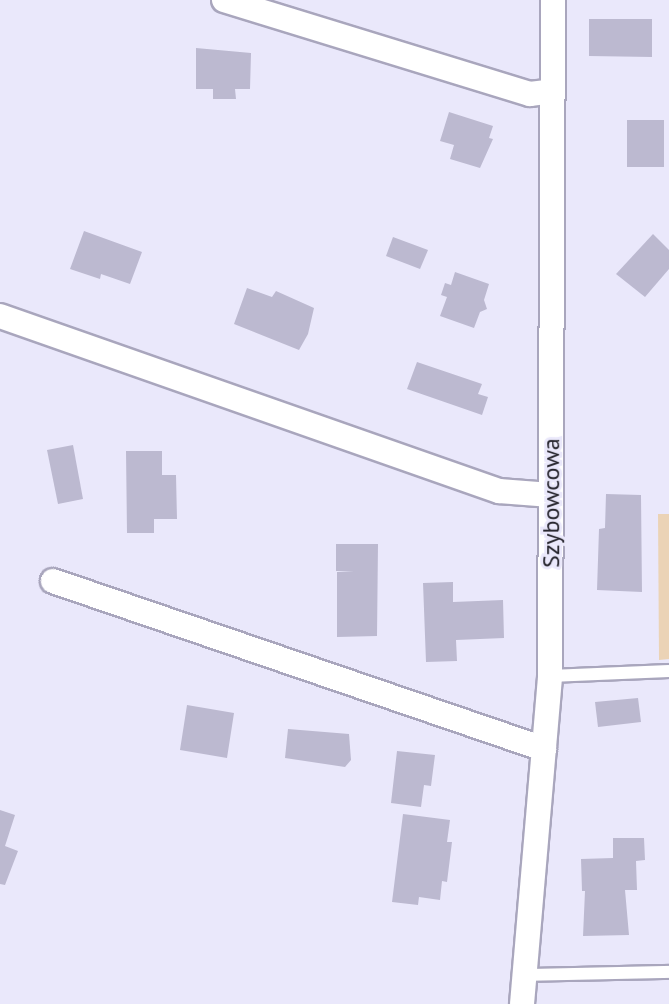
<!DOCTYPE html>
<style>
body{margin:0}
#map{position:relative;width:669px;height:1004px;overflow:hidden;background:#eae8fb;font-family:"PT Sans",sans-serif}
div>[style]{position:absolute}
[style*='--x']{left:calc(var(--x)*1px);top:calc(var(--y)*1px);width:calc(var(--w)*1px);rotate:calc(var(--a)*1deg)}
.green>*{inset:0;background:#ebd3b6}
.building>*{inset:0;background:#bcb9d0}
.roads{filter:drop-shadow(2px 0 #a9a6bd) drop-shadow(-2px 0 #a9a6bd) drop-shadow(0 2px #a9a6bd) drop-shadow(0 -2px #a9a6bd)}
.service>*{height:12px;margin:-6px;padding:0 6px;transform-origin:6px;border-radius:6px;background:#fff}
.minor>*{height:24px;margin:-12px;padding:0 12px;transform-origin:12px;border-radius:12px;background:#fff}
span{translate:-50% -50%;white-space:nowrap;text-align:center;line-height:1.15;-webkit-text-stroke:6px #eae8fb;paint-order:stroke}
.street-label{font-size:24px;color:#23222a}
</style>
<div id="map">
<div class="green">
<div style="clip-path:polygon(658px 514px,669px 514px,669px 659px,659px 660px)"></div>
</div>
<div class="building">
<div style="clip-path:polygon(589px 19px,652px 19px,652px 57px,589px 56px)"></div>
<div style="clip-path:polygon(196px 48px,251px 53px,250px 89px,235px 89px,236px 99px,213px 99px,213px 89px,196px 89px)"></div>
<div style="clip-path:polygon(449px 112px,493px 126px,489px 138px,493px 139px,480px 168px,450px 159px,454px 145px,440px 141px)"></div>
<div style="clip-path:polygon(627px 120px,664px 120px,664px 167px,627px 167px)"></div>
<div style="clip-path:polygon(84px 231px,142px 252px,130px 284px,101px 274px,100px 279px,70px 269px)"></div>
<div style="clip-path:polygon(653px 234px,669px 250px,669px 269px,645px 297px,616px 274px)"></div>
<div style="clip-path:polygon(393px 237px,428px 250px,420px 269px,386px 256px)"></div>
<div style="clip-path:polygon(455px 272px,489px 284px,484px 300px,487px 309px,480px 312px,474px 328px,440px 316px,447px 297px,441px 295px,445px 283px,451px 285px)"></div>
<div style="clip-path:polygon(247px 288px,272px 297px,276px 291px,314px 308px,308px 334px,299px 350px,234px 324px)"></div>
<div style="clip-path:polygon(417px 362px,482px 384px,478px 394px,488px 397px,482px 415px,407px 389px)"></div>
<div style="clip-path:polygon(73px 445px,83px 499px,58px 504px,47px 450px)"></div>
<div style="clip-path:polygon(126px 451px,162px 451px,162px 475px,176px 475px,177px 519px,154px 519px,154px 533px,127px 533px)"></div>
<div style="clip-path:polygon(606px 494px,641px 495px,642px 592px,597px 590px,599px 529px,605px 528px)"></div>
<div style="clip-path:polygon(336px 544px,378px 544px,377px 636px,337px 637px,337px 572px,354px 571px,336px 571px)"></div>
<div style="clip-path:polygon(453px 582px,453px 602px,503px 600px,504px 638px,456px 640px,457px 661px,426px 662px,423px 583px)"></div>
<div style="clip-path:polygon(638px 698px,641px 722px,598px 727px,595px 702px)"></div>
<div style="clip-path:polygon(187px 705px,234px 713px,227px 758px,180px 750px)"></div>
<div style="clip-path:polygon(288px 729px,349px 734px,351px 760px,345px 767px,285px 758px)"></div>
<div style="clip-path:polygon(397px 751px,435px 755px,431px 786px,424px 785px,421px 807px,391px 803px)"></div>
<div style="clip-path:polygon(0 810px,15px 815px,5px 846px,18px 851px,5px 885px,0 884px)"></div>
<div style="clip-path:polygon(403px 814px,450px 820px,447px 842px,452px 842px,447px 882px,442px 881px,440px 900px,419px 897px,418px 905px,392px 902px)"></div>
<div style="clip-path:polygon(613px 838px,644px 838px,645px 860px,636px 861px,637px 890px,625px 890px,629px 935px,583px 936px,585px 891px,582px 891px,581px 859px,613px 858px)"></div>
</div>
<div class="roads">
<div class="service">
<div style="--x:550;--y:676;--w:119;--a:-2.4"></div>
<div style="--x:525;--y:975;--w:144;--a:-1.2"></div>
</div>
<div class="minor">
<div style="--x:224;--y:0;--w:320;--a:17.1"></div>
<div style="--x:530;--y:94;--w:23;--a:-7"></div>
<div style="--x:0;--y:316;--w:529;--a:19.33"></div>
<div style="--x:499;--y:491;--w:52;--a:4.4"></div>
<div style="--x:53;--y:581;--w:519;--a:18.89"></div>
<div style="--x:522;--y:1004;--w:329;--a:-85.1"></div>
<div style="--x:550;--y:676;--w:676;--a:-89.75"></div>
</div>
</div>
<div class="street-label">
<span style="left:551px;top:503px;rotate:-90deg">Szybowcowa</span>
</div>
</div>
